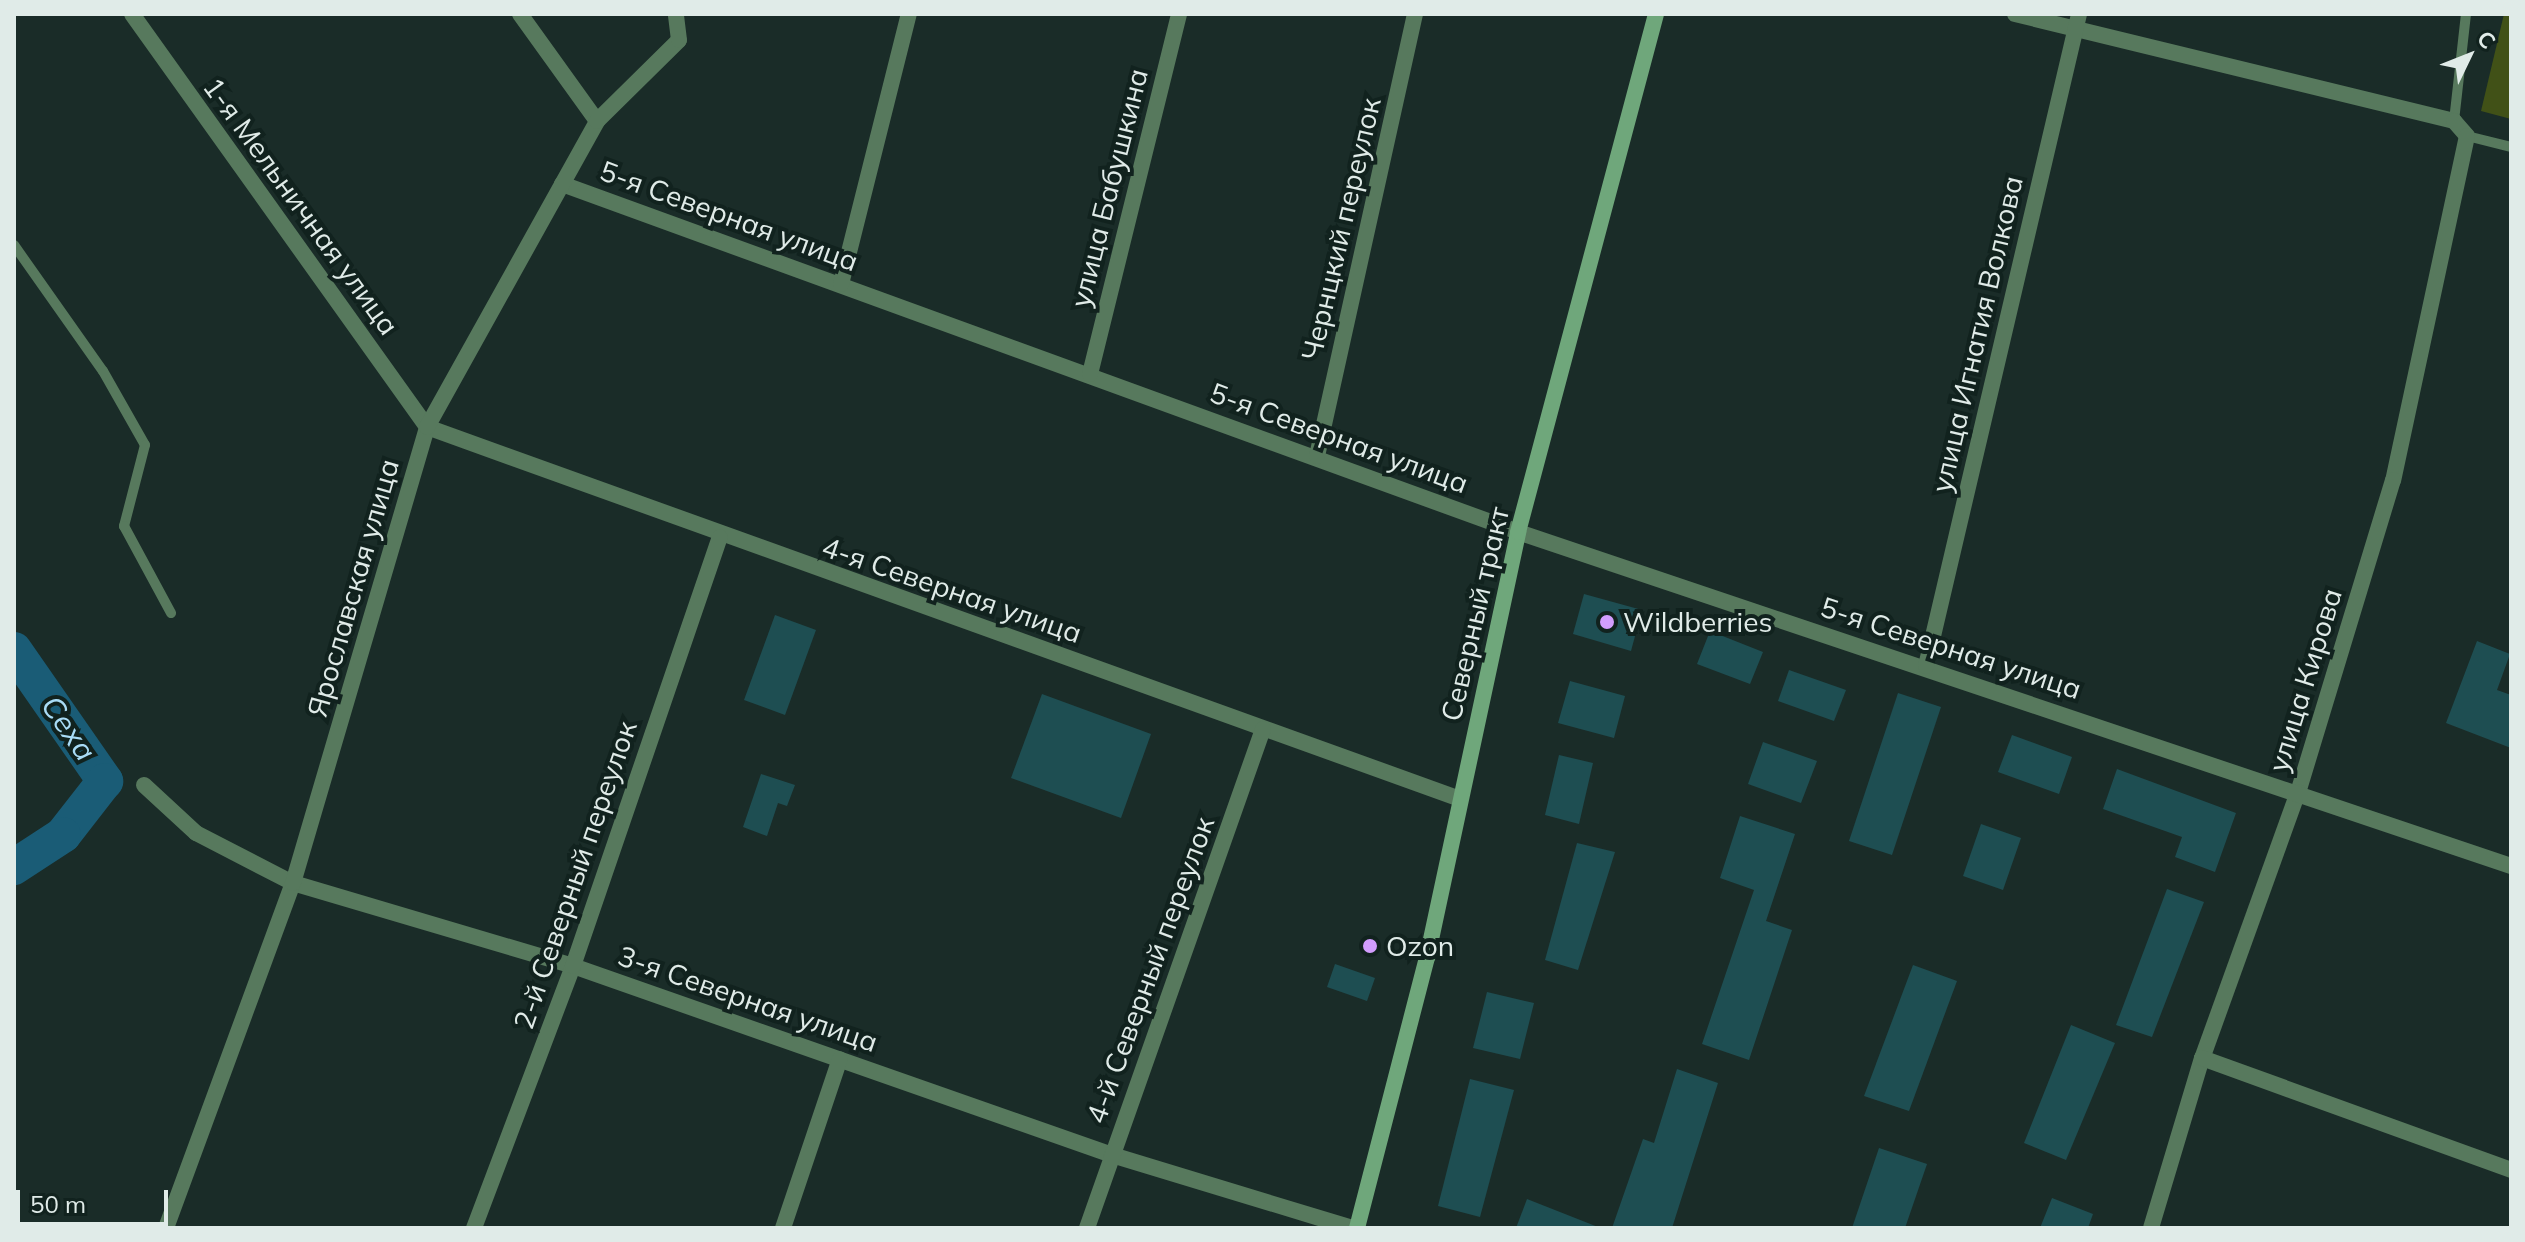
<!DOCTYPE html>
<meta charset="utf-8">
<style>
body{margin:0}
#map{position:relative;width:2525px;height:1242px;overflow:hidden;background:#1a2c28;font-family:Mulish,sans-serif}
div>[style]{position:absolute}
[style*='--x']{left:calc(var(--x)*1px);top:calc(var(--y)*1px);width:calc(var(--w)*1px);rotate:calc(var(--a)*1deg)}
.green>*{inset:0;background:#415117}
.river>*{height:36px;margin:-18px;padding:0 18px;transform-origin:18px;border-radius:18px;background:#1a5c76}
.building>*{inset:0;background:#1e4e52}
.lane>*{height:10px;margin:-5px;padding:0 5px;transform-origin:5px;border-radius:5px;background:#57795d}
.street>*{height:16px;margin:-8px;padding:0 8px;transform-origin:8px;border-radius:8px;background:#57795d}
.secondary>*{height:16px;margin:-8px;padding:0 8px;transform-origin:8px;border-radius:8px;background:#6fa77b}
.dots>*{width:22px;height:22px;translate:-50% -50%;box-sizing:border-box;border:4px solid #11221e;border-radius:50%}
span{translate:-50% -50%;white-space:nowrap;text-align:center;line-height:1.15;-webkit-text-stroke:8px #11221e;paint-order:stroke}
.street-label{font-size:28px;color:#e0ebe8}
.poi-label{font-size:28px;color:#e0ebe8}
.left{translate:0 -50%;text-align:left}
.water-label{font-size:30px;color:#a9dcf6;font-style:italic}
.frame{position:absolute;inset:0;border:16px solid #e0ebe8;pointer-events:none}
.north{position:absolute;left:2429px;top:16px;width:80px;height:80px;-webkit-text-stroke:6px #11221e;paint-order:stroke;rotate:47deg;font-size:22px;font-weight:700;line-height:32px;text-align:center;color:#e0ebe8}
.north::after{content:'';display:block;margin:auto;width:28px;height:36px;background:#e0ebe8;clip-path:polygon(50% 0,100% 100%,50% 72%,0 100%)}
.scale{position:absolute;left:16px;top:1190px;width:152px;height:36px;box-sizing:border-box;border:4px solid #e0ebe8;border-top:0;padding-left:10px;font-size:24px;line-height:28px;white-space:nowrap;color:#e0ebe8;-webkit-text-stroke:6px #11221e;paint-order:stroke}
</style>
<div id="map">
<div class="green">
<div style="clip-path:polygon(2504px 14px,2511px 14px,2511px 119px,2481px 111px)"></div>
</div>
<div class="river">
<div style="--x:14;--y:650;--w:160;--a:55.2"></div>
<div style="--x:105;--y:781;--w:68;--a:127.9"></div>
<div style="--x:63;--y:835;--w:59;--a:146.9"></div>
</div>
<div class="building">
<div style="clip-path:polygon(1584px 594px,1642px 610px,1631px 651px,1573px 634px)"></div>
<div style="clip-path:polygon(775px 615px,816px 630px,785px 715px,744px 700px)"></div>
<div style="clip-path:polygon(1710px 631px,1763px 652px,1750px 684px,1697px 664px)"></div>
<div style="clip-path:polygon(2477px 641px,2510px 654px,2497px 690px,2511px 695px,2511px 748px,2446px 723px)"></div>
<div style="clip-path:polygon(1789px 670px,1846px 690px,1834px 721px,1778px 701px)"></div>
<div style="clip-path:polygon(1570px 681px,1625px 696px,1614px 738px,1558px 723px)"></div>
<div style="clip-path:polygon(1898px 693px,1941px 707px,1892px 855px,1849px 841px)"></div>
<div style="clip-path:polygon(1042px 694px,1151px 734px,1121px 818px,1011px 778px)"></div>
<div style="clip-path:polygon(2012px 735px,2072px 757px,2059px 794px,1998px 772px)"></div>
<div style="clip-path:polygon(1763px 742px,1817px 761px,1801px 803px,1748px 784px)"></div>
<div style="clip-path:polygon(1559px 755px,1593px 763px,1579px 824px,1545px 815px)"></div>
<div style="clip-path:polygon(2117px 769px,2236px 813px,2215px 872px,2175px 857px,2182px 837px,2103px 809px)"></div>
<div style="clip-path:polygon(761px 774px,795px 785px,787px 806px,778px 803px,767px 836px,743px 827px)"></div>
<div style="clip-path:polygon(1740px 816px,1795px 834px,1766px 921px,1792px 930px,1749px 1060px,1702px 1044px,1754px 890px,1720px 878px)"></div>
<div style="clip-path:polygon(1981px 824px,2021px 838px,2003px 890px,1963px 876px)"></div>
<div style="clip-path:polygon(1577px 843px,1615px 852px,1578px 970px,1545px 960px)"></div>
<div style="clip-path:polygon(2167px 889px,2204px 902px,2152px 1037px,2116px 1025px)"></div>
<div style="clip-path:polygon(1335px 964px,1375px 978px,1367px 1001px,1327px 987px)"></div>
<div style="clip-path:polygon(1913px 965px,1957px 981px,1909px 1111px,1864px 1096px)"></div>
<div style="clip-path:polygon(1487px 992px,1534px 1003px,1520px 1059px,1473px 1048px)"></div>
<div style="clip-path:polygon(2071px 1025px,2115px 1043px,2066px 1160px,2024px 1143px)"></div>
<div style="clip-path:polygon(1677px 1069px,1718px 1083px,1672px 1228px,1612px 1228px,1643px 1139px,1654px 1143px)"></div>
<div style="clip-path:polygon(1470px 1079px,1514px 1090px,1480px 1217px,1438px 1206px)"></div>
<div style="clip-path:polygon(1879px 1148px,1927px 1164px,1905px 1228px,1852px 1228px)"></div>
<div style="clip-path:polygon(2052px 1198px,2093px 1214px,2088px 1228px,2040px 1228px)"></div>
<div style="clip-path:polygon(1527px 1199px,1598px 1227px,1598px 1228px,1516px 1228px)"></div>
</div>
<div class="lane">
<div style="--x:2454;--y:121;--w:108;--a:-83.6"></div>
<div style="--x:2467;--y:136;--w:45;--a:14"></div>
<div style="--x:14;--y:245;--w:154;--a:54.8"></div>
<div style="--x:103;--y:371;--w:85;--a:60.4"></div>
<div style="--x:145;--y:445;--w:84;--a:104.5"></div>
<div style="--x:124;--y:526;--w:99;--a:61.6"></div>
</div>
<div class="street">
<div style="--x:132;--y:14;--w:508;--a:54.46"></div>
<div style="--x:427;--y:427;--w:1098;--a:19.8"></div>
<div style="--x:520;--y:14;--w:132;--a:54.3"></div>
<div style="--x:2015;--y:14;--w:452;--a:13.7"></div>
<div style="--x:2454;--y:121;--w:20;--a:49"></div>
<div style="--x:2467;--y:136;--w:352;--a:102.1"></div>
<div style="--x:2393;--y:480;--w:326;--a:106.9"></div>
<div style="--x:2298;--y:792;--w:283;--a:109.8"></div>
<div style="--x:2202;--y:1058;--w:177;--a:106.7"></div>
<div style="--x:562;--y:184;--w:1017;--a:20"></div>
<div style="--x:1518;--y:532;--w:1048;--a:18.59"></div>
<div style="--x:841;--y:284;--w:278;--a:-75.9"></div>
<div style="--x:1090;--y:374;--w:371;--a:-76.1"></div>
<div style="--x:1317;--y:456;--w:453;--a:-77.5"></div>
<div style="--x:1926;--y:666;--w:670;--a:-76.79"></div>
<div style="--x:144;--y:785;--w:71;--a:42.7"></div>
<div style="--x:196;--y:833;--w:109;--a:27.3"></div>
<div style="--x:293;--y:883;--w:292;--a:16.5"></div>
<div style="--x:573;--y:966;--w:571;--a:19.32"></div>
<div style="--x:1112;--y:1155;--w:252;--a:16.9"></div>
<div style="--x:2202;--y:1058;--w:329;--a:19.9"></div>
<div style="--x:166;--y:1228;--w:368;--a:-69.8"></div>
<div style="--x:293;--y:883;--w:475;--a:-73.6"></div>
<div style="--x:427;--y:427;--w:350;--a:-60.9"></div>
<div style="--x:597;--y:121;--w:115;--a:-44.6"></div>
<div style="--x:679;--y:40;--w:26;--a:-97"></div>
<div style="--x:474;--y:1228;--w:280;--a:-69.3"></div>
<div style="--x:573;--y:966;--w:453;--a:-71.1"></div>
<div style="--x:783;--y:1228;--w:178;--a:-71.4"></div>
<div style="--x:1087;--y:1228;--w:529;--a:-70.57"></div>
</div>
<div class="secondary">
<div style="--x:1357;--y:1228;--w:279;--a:-75.5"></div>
<div style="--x:1427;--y:958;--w:436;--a:-77.9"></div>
<div style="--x:1518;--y:532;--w:536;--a:-75.08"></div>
</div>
<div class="dots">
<div style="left:1607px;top:622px;background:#d29dfd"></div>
<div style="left:1370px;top:946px;background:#d29dfd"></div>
</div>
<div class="street-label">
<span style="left:1109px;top:188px;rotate:-76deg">улица Бабушкина</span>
<span style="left:301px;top:206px;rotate:54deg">1-я Мельничная улица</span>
<span style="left:729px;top:216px;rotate:20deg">5-я Северная улица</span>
<span style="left:1341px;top:229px;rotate:-77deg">Чернцкий переулок</span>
<span style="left:1977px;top:334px;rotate:-77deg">улица Игнатия Волкова</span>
<span style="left:1339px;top:438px;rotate:20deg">5-я Северная улица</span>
<span style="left:353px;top:588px;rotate:-74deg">Ярославская улица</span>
<span style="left:952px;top:590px;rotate:19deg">4-я Северная улица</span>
<span style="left:1475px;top:614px;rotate:-77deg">Северный тракт</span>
<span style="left:1951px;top:648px;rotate:18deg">5-я Северная улица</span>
<span style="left:2305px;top:680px;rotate:-73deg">улица Кирова</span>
<span style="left:575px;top:875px;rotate:-71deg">2-й Северный переулок</span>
<span style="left:1150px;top:970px;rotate:-70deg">4-й Северный переулок</span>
<span style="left:748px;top:999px;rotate:19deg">3-я Северная улица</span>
</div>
<div class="poi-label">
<span class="left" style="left:1623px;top:622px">Wildberries</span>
<span class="left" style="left:1386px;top:946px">Ozon</span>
</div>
<div class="water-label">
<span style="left:69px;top:728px;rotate:55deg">Сеха</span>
</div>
<div class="frame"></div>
<div class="north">С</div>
<div class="scale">50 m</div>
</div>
